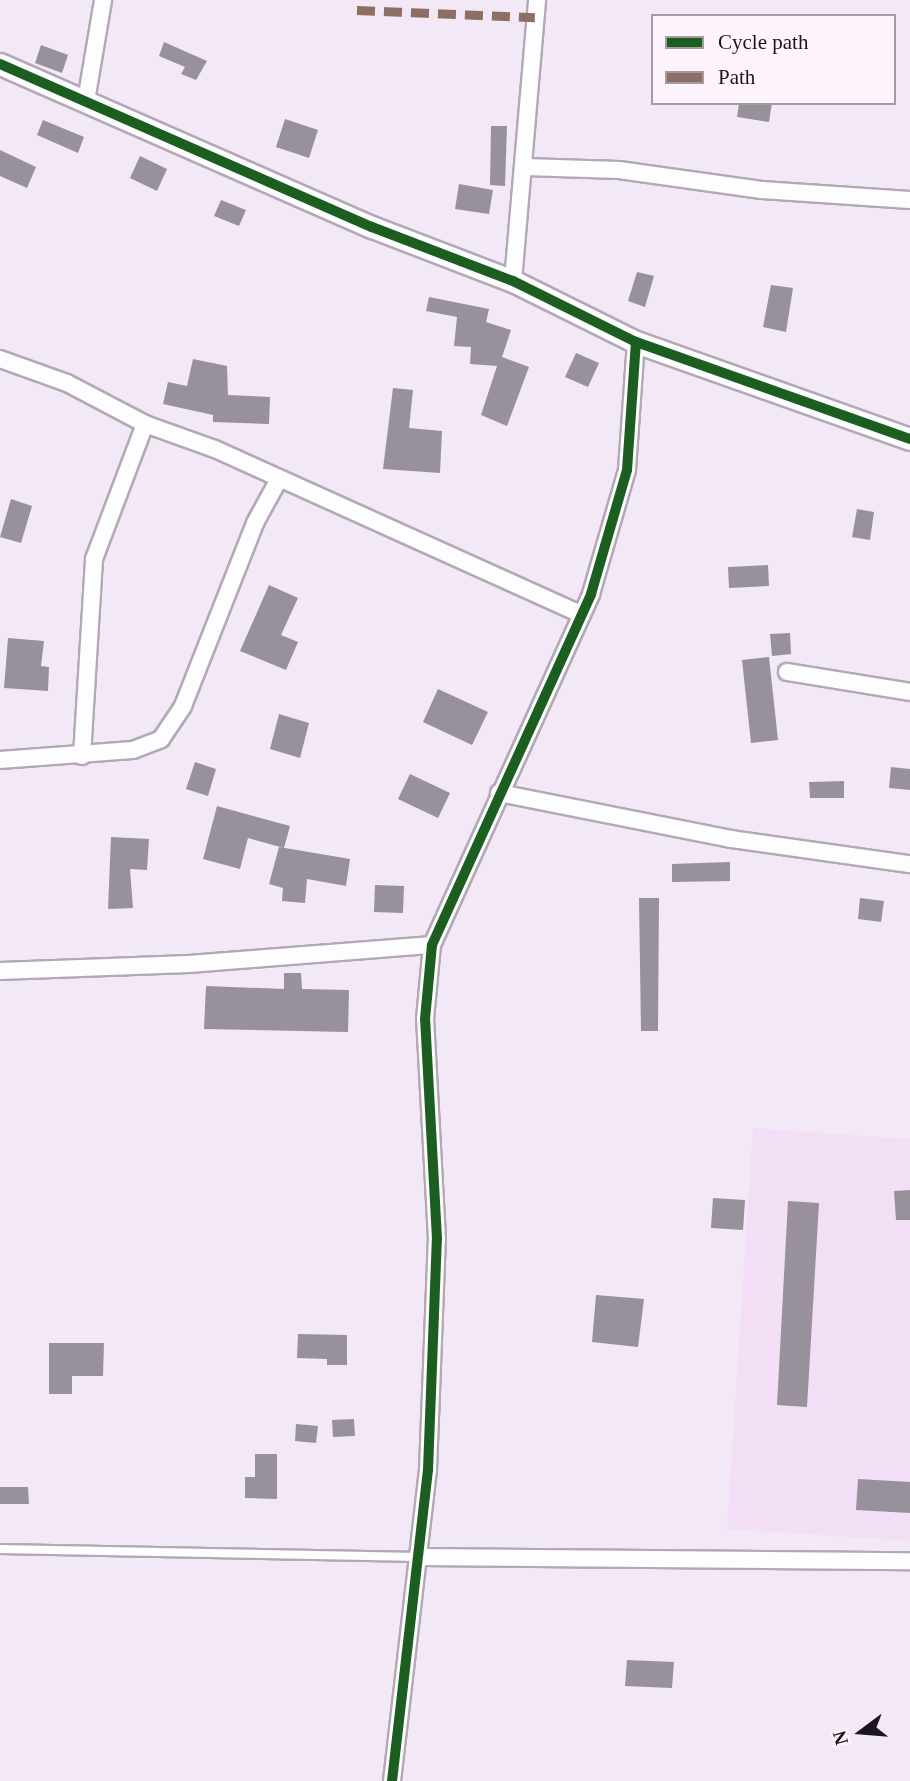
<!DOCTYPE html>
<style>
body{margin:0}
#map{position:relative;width:910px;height:1781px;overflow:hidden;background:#f3e8f5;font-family:Georgia,serif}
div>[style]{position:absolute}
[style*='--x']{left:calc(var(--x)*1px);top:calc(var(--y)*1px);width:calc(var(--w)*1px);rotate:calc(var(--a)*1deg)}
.built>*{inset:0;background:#f2dff6}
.building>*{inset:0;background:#98909a}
.roads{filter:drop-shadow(2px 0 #b2a9b4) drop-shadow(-2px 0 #b2a9b4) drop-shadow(0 2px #b2a9b4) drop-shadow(0 -2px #b2a9b4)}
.service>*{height:8px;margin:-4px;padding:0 4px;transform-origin:4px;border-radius:4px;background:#fdfcfe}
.minor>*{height:16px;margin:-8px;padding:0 8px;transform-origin:8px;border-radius:8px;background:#fdfcfe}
.tertiary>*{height:21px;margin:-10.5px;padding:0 10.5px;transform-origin:10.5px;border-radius:10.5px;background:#fdfcfe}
.quiet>*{height:9px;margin-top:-4.5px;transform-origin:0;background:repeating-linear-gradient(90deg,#8d6e63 0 18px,transparent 0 27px)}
.cycleway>*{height:10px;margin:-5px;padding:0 5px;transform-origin:5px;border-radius:5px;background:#1b5e20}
span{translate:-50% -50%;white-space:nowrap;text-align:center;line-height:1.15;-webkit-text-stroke:7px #fdf4fe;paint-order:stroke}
.legend{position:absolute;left:651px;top:14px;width:245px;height:91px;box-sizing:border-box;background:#fdf4fe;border:2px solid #a39ba4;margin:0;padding:9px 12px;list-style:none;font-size:21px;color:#1c151e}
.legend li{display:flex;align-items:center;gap:14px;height:35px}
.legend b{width:35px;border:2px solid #a39ba4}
.north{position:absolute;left:826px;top:1697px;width:70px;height:70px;-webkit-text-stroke:5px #fdf4fe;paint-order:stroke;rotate:254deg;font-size:19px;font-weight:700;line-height:28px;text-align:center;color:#1c151e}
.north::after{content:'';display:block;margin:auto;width:24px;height:32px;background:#1c151e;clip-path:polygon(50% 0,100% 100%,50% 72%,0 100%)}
</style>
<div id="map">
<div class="built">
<div style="clip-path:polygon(753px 1128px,910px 1139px,910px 1541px,727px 1529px)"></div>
</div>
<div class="building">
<div style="clip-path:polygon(164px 42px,207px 61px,196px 80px,181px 74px,185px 67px,159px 56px)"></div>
<div style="clip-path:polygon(41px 45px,68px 55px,62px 73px,35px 63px)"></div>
<div style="clip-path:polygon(739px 103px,772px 103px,769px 122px,737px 117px)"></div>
<div style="clip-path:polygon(285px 119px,318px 130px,309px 158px,276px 147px)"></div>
<div style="clip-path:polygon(43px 120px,84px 137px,78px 153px,37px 135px)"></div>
<div style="clip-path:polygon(491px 126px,507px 126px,505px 186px,490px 185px)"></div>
<div style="clip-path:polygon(0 150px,36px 167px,27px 188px,0 176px)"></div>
<div style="clip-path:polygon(140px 156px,167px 169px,157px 191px,130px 178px)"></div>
<div style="clip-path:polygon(459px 184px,493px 190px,489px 214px,455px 209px)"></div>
<div style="clip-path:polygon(221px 200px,246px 210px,239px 226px,214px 216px)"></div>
<div style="clip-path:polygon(637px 272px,654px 276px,645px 307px,628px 301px)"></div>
<div style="clip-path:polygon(771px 285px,793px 288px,786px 332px,763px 327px)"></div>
<div style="clip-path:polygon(429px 297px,489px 309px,486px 322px,511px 330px,502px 357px,529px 367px,507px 426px,481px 415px,497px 366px,470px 364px,471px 347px,454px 346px,457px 317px,426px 311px)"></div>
<div style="clip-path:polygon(576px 353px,599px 363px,588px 387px,565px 377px)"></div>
<div style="clip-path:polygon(193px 359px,227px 366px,228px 395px,270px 397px,269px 424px,213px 422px,213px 415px,163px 404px,168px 382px,187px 386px)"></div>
<div style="clip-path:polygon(393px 388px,413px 390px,409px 428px,442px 431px,440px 473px,383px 469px)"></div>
<div style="clip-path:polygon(11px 499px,32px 506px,21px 543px,0 537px)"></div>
<div style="clip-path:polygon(857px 509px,874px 512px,870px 540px,852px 537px)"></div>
<div style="clip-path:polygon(768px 565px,769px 586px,729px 588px,728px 567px)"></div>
<div style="clip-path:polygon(269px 585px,298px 598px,281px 635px,298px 642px,286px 670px,240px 651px)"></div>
<div style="clip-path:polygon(790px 633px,791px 654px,772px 656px,770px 634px)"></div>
<div style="clip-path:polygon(8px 638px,44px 641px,41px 666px,49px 667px,48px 691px,4px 688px)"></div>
<div style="clip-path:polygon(769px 657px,778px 740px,751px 743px,742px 660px)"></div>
<div style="clip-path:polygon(438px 689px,488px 712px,472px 745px,423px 722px)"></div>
<div style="clip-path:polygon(279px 714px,309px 723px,300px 758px,270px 749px)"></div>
<div style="clip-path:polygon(195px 762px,216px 769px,208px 796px,186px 789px)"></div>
<div style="clip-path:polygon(891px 767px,910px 769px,910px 790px,889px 788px)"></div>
<div style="clip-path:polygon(410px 774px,450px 793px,438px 818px,398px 799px)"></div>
<div style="clip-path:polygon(844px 781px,844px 798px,810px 798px,809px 782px)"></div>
<div style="clip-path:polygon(217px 806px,290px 826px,284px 848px,248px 838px,240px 869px,203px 859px)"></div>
<div style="clip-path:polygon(111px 837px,149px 839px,147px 870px,130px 869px,133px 908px,108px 909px)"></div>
<div style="clip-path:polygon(279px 847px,350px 859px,346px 886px,307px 879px,305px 903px,282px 901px,283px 888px,269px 884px)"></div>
<div style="clip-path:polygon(730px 862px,730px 881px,672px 882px,672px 864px)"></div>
<div style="clip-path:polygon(375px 885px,404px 886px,403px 913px,374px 912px)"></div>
<div style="clip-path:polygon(639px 898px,659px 898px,658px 1031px,641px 1031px)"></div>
<div style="clip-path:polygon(860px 898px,884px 901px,881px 922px,858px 919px)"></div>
<div style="clip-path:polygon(284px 973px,301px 973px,302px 989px,349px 990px,348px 1032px,204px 1029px,206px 986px,284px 989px)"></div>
<div style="clip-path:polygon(910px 1190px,910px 1220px,896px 1220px,894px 1191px)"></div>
<div style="clip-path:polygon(713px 1198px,745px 1200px,743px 1230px,711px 1228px)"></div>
<div style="clip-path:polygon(788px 1201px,819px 1203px,807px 1407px,777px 1405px)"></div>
<div style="clip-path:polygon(596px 1295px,644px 1299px,638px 1347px,592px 1342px)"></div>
<div style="clip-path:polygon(298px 1334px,347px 1335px,347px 1365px,327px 1365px,327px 1359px,297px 1358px)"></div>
<div style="clip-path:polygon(49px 1343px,104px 1343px,103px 1376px,72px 1376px,72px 1394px,49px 1394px)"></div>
<div style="clip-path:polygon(354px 1419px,355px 1436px,333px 1437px,332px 1420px)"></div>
<div style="clip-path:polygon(296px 1424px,318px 1426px,316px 1443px,295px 1441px)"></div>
<div style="clip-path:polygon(255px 1454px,277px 1454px,277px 1499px,245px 1498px,245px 1477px,255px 1477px)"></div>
<div style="clip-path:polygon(858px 1479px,910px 1482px,910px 1513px,856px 1510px)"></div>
<div style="clip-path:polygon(0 1487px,28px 1487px,29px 1504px,0 1504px)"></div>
<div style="clip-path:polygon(627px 1660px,674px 1662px,672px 1688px,625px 1686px)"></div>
</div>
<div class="roads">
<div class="service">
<div style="--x:0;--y:1549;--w:420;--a:1.1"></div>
</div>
<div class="minor">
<div style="--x:86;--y:101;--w:102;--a:-80.4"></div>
<div style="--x:525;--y:167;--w:94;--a:1.8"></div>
<div style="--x:619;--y:170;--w:144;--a:8"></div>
<div style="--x:762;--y:190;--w:148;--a:3.9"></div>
<div style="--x:513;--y:281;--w:282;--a:-85.1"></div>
<div style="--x:0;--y:359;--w:71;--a:19.7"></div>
<div style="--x:67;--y:383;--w:88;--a:27.7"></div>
<div style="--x:145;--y:424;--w:74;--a:19.7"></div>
<div style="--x:215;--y:449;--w:401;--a:24.3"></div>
<div style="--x:787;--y:672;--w:125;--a:9.2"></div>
<div style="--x:82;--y:756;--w:197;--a:-86.5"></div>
<div style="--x:94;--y:559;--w:144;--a:-69.3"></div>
<div style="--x:0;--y:760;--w:133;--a:-4.3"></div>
<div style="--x:133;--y:750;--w:30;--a:-21"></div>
<div style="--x:161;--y:739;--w:40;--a:-56"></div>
<div style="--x:183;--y:706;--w:197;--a:-68.5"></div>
<div style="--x:255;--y:523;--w:48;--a:-61.3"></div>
<div style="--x:499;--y:793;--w:237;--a:11.2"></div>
<div style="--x:731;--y:839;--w:181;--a:8"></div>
<div style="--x:0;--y:971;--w:189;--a:-2.1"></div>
<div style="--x:189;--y:964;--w:244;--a:-4.5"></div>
<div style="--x:420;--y:1557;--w:490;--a:0.5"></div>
<div style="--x:392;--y:1781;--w:313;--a:-83.4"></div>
<div style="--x:428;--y:1470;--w:231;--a:-87.8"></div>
<div style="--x:437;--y:1239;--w:220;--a:-93.1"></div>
<div style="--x:425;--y:1019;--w:74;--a:-84.6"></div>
<div style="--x:432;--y:945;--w:385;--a:-65.6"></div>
<div style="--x:591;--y:594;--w:129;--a:-73.8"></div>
<div style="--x:627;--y:470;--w:128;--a:-86"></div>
</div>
<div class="tertiary">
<div style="--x:0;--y:64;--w:406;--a:23.7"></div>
<div style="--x:372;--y:227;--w:151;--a:21"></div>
<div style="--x:513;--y:281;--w:137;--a:26.4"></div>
<div style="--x:636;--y:342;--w:291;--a:19.5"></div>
</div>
</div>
<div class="quiet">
<div style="--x:357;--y:10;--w:178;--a:2.3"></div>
</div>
<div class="cycleway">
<div style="--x:0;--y:64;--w:406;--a:23.7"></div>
<div style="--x:372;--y:227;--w:151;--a:21"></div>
<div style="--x:513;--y:281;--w:137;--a:26.4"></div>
<div style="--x:636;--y:342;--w:291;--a:19.5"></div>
<div style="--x:392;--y:1781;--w:313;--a:-83.4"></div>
<div style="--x:428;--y:1470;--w:231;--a:-87.8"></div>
<div style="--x:437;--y:1239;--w:220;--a:-93.1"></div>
<div style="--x:425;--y:1019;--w:74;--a:-84.6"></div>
<div style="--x:432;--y:945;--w:385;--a:-65.6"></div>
<div style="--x:591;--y:594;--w:129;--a:-73.8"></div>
<div style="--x:627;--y:470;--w:128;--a:-86"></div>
</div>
<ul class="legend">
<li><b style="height:9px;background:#1b5e20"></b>Cycle path</li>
<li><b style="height:9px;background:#8d6e63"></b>Path</li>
</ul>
<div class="north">N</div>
</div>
